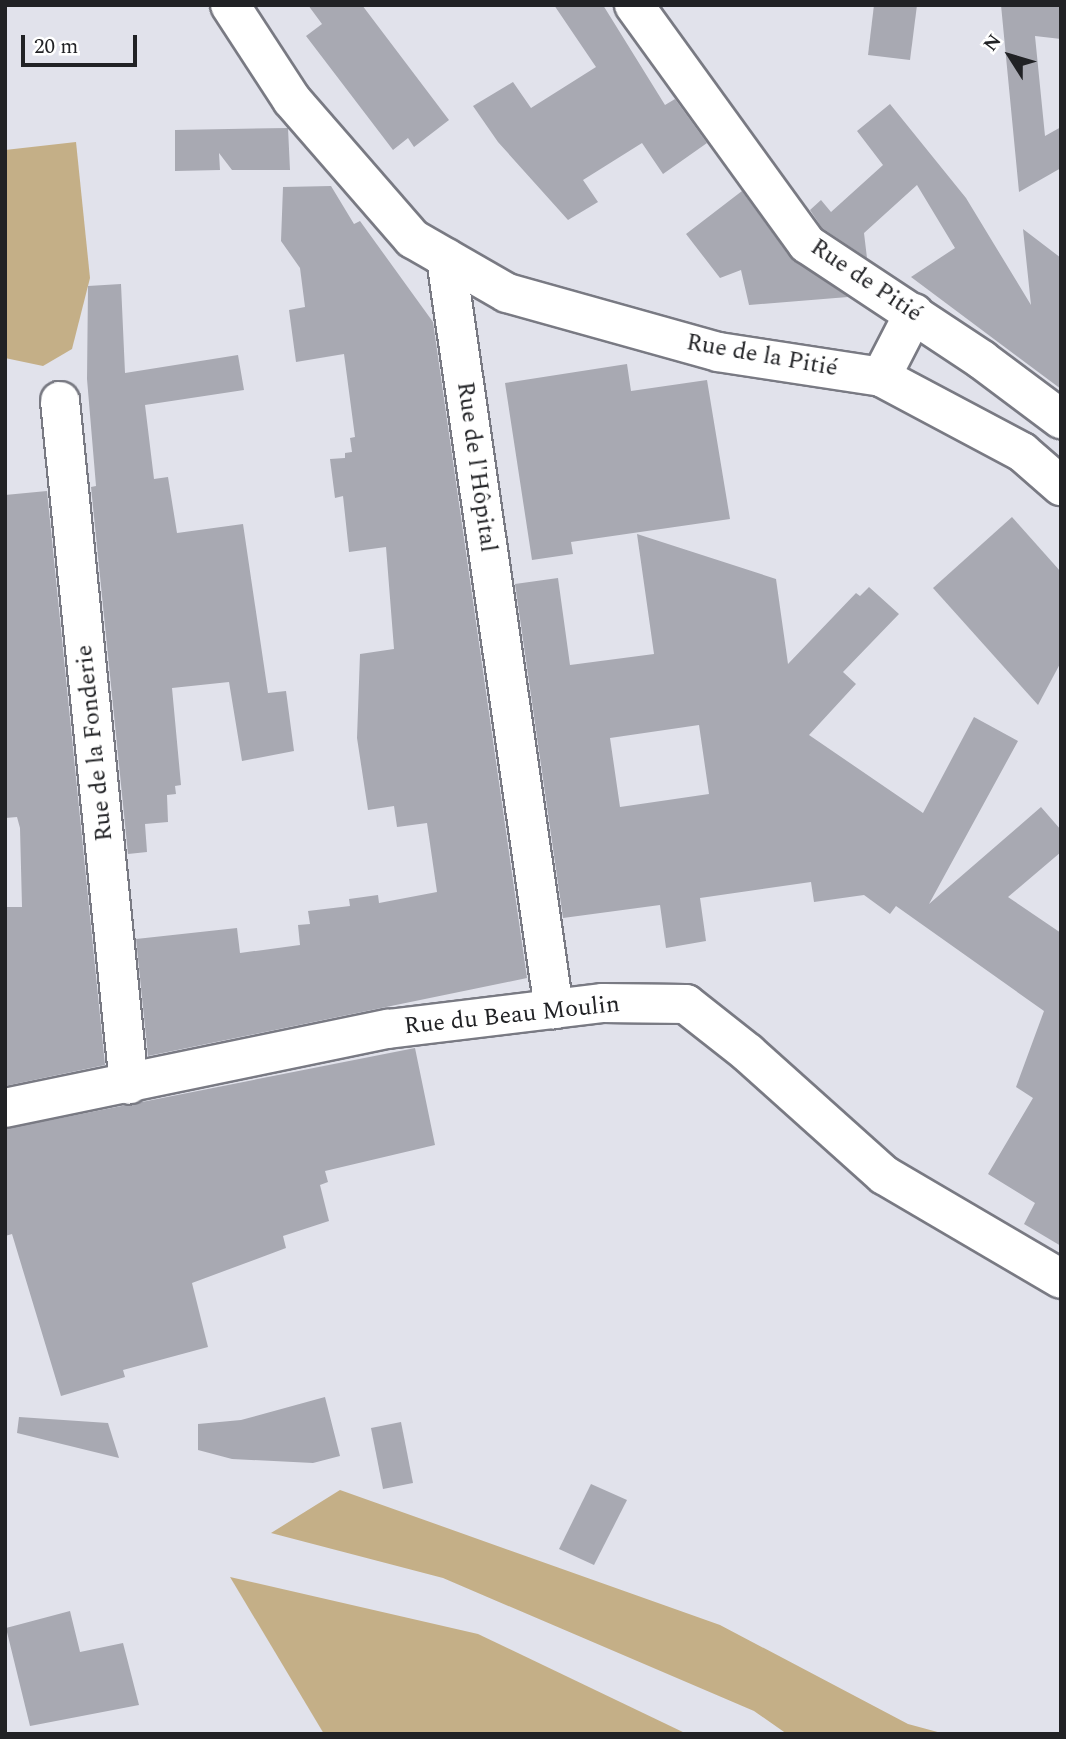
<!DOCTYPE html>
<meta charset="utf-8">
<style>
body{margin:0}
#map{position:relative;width:1066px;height:1739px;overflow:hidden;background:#e1e2eb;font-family:Spectral,serif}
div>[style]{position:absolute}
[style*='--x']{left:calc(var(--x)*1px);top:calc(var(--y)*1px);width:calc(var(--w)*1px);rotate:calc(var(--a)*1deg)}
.green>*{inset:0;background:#c4af87}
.building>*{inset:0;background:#a8a9b2}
.roads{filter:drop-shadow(2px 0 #797a83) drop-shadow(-2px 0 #797a83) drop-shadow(0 2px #797a83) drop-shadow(0 -2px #797a83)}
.minor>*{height:38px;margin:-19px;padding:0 19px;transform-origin:19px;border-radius:19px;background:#fff}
span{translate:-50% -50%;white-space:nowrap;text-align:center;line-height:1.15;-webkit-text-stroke:5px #fff;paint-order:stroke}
.street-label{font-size:24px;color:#212225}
.frame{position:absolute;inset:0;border:7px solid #212225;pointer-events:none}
.north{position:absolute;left:975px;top:21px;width:70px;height:70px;-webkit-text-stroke:5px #fff;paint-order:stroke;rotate:307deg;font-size:19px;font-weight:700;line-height:28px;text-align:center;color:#212225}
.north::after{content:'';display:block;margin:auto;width:24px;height:32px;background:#212225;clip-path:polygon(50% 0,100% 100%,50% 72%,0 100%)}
.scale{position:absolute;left:21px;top:35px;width:116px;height:32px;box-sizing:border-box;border:4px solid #212225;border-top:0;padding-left:9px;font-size:21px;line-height:24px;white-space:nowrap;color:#212225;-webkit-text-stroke:5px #fff;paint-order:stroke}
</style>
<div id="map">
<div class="green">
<div style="clip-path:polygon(76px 142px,90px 278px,72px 349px,43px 366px,5px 358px,5px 150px)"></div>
<div style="clip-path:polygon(340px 1490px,720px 1625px,908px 1724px,945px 1734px,787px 1734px,754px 1711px,443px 1578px,271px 1533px)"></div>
<div style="clip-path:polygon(230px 1577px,478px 1634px,687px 1734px,324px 1734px)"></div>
</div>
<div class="building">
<div style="clip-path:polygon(308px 5px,362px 5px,449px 120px,414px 147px,408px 138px,393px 150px,306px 36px,322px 24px)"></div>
<div style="clip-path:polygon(554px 5px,603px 5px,665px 105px,675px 99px,707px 143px,663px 174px,642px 143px,583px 180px,598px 202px,568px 220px,498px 142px,473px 106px,513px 82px,531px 108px,596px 67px)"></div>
<div style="clip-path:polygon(874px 5px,917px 5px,910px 60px,868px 55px)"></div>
<div style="clip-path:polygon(1001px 5px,1061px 5px,1061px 39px,1035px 36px,1045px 136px,1061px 127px,1061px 168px,1019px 192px)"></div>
<div style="clip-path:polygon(890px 104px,966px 198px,1031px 305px,1023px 229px,1061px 258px,1061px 389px,911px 277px,955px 248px,917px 185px,864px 233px,867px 258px,822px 228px,810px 210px,821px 200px,831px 212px,883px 165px,857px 131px)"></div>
<div style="clip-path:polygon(288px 128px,290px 170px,232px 170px,219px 153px,220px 170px,175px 171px,175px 130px)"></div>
<div style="clip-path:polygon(331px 186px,354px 224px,360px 221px,433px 322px,527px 978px,148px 1056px,136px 939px,237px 928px,240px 953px,300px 945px,298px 925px,310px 924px,308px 911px,350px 906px,349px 899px,378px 895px,379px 903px,437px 892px,427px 823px,397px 827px,394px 806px,368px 810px,357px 738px,360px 654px,394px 649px,386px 547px,349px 552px,343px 496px,335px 498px,330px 459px,345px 458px,345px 453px,352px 452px,350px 438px,355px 437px,344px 354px,296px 362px,289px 310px,305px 307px,300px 268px,281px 241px,283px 187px)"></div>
<div style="clip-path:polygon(742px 191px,790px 257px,848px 297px,749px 305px,741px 270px,720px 278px,686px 234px)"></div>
<div style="clip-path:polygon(121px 284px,125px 373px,238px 355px,244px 390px,145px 405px,154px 479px,168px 477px,177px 533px,243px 524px,268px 693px,286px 691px,294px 751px,242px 761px,229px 682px,172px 688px,181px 785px,175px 786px,176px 794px,167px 795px,168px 822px,145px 824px,147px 852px,128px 854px,91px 487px,96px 486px,87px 379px,88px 286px)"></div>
<div style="clip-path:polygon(627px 364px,631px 391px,707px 380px,730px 519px,571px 542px,573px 554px,532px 560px,505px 383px)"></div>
<div style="clip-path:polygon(47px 491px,105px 1065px,5px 1086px,5px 907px,22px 907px,20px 828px,17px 817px,5px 818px,5px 495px)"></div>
<div style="clip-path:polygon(1012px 517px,1061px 572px,1061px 662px,1038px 705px,933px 588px)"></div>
<div style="clip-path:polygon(evenodd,637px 534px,776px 579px,788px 664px,856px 593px,860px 596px,869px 587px,899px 614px,843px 672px,856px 684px,809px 735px,923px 813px,974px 717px,1018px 741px,929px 904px,1041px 807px,1061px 830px,1061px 852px,1008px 897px,1061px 933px,1061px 1246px,1024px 1224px,1035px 1203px,988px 1174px,1033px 1098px,1016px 1087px,1044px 1011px,896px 906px,890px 914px,864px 895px,814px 902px,811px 882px,700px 898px,706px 941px,666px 948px,660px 905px,563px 918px,515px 584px,558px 578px,570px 665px,654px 654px,637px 534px,699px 725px,709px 794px,620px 807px,610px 738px,699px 725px)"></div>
<div style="clip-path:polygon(415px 1048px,435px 1145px,325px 1171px,328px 1182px,320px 1185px,329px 1221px,283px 1236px,286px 1248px,192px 1283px,208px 1347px,123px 1370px,125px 1377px,61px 1396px,12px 1234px,5px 1236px,5px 1129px)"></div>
<div style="clip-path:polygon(325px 1397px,340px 1456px,313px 1463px,232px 1459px,198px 1450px,198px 1424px,241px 1420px)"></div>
<div style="clip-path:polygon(19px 1417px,108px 1423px,119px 1458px,17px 1433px)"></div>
<div style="clip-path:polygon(401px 1422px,413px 1483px,383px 1489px,371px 1428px)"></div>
<div style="clip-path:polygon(591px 1484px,627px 1500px,594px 1565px,559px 1549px)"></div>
<div style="clip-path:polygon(70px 1611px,80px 1652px,123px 1643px,139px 1705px,30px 1726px,6px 1628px)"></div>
</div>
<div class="roads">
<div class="minor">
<div style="--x:230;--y:5;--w:113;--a:56.9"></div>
<div style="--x:292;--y:100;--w:184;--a:49"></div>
<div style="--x:413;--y:239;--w:108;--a:29.9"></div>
<div style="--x:507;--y:293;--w:219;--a:15.6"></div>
<div style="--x:718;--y:352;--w:165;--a:8.7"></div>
<div style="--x:881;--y:377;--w:160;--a:28"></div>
<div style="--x:1022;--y:452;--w:52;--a:41.1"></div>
<div style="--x:634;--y:5;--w:295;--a:54.1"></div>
<div style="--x:807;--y:244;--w:210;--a:33.5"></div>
<div style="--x:982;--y:360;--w:99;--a:36.8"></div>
<div style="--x:446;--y:258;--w:759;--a:81.82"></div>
<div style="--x:881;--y:377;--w:72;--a:-62.7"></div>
<div style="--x:60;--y:401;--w:687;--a:84.24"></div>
<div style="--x:5;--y:1108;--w:391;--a:-11.7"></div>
<div style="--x:388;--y:1029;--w:217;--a:-6.9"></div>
<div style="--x:603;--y:1003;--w:83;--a:0.7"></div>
<div style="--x:686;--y:1004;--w:79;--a:38.3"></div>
<div style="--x:748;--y:1053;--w:183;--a:41.9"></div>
<div style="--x:884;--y:1175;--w:205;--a:30.4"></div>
</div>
</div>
<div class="street-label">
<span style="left:866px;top:281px;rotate:34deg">Rue de Pitié</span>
<span style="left:762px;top:356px;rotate:10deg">Rue de la Pitié</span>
<span style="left:476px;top:467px;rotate:82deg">Rue de l'Hôpital</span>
<span style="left:95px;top:743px;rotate:-96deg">Rue de la Fonderie</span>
<span style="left:512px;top:1016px;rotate:-6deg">Rue du Beau Moulin</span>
</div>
<div class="frame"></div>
<div class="north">N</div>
<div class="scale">20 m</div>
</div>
